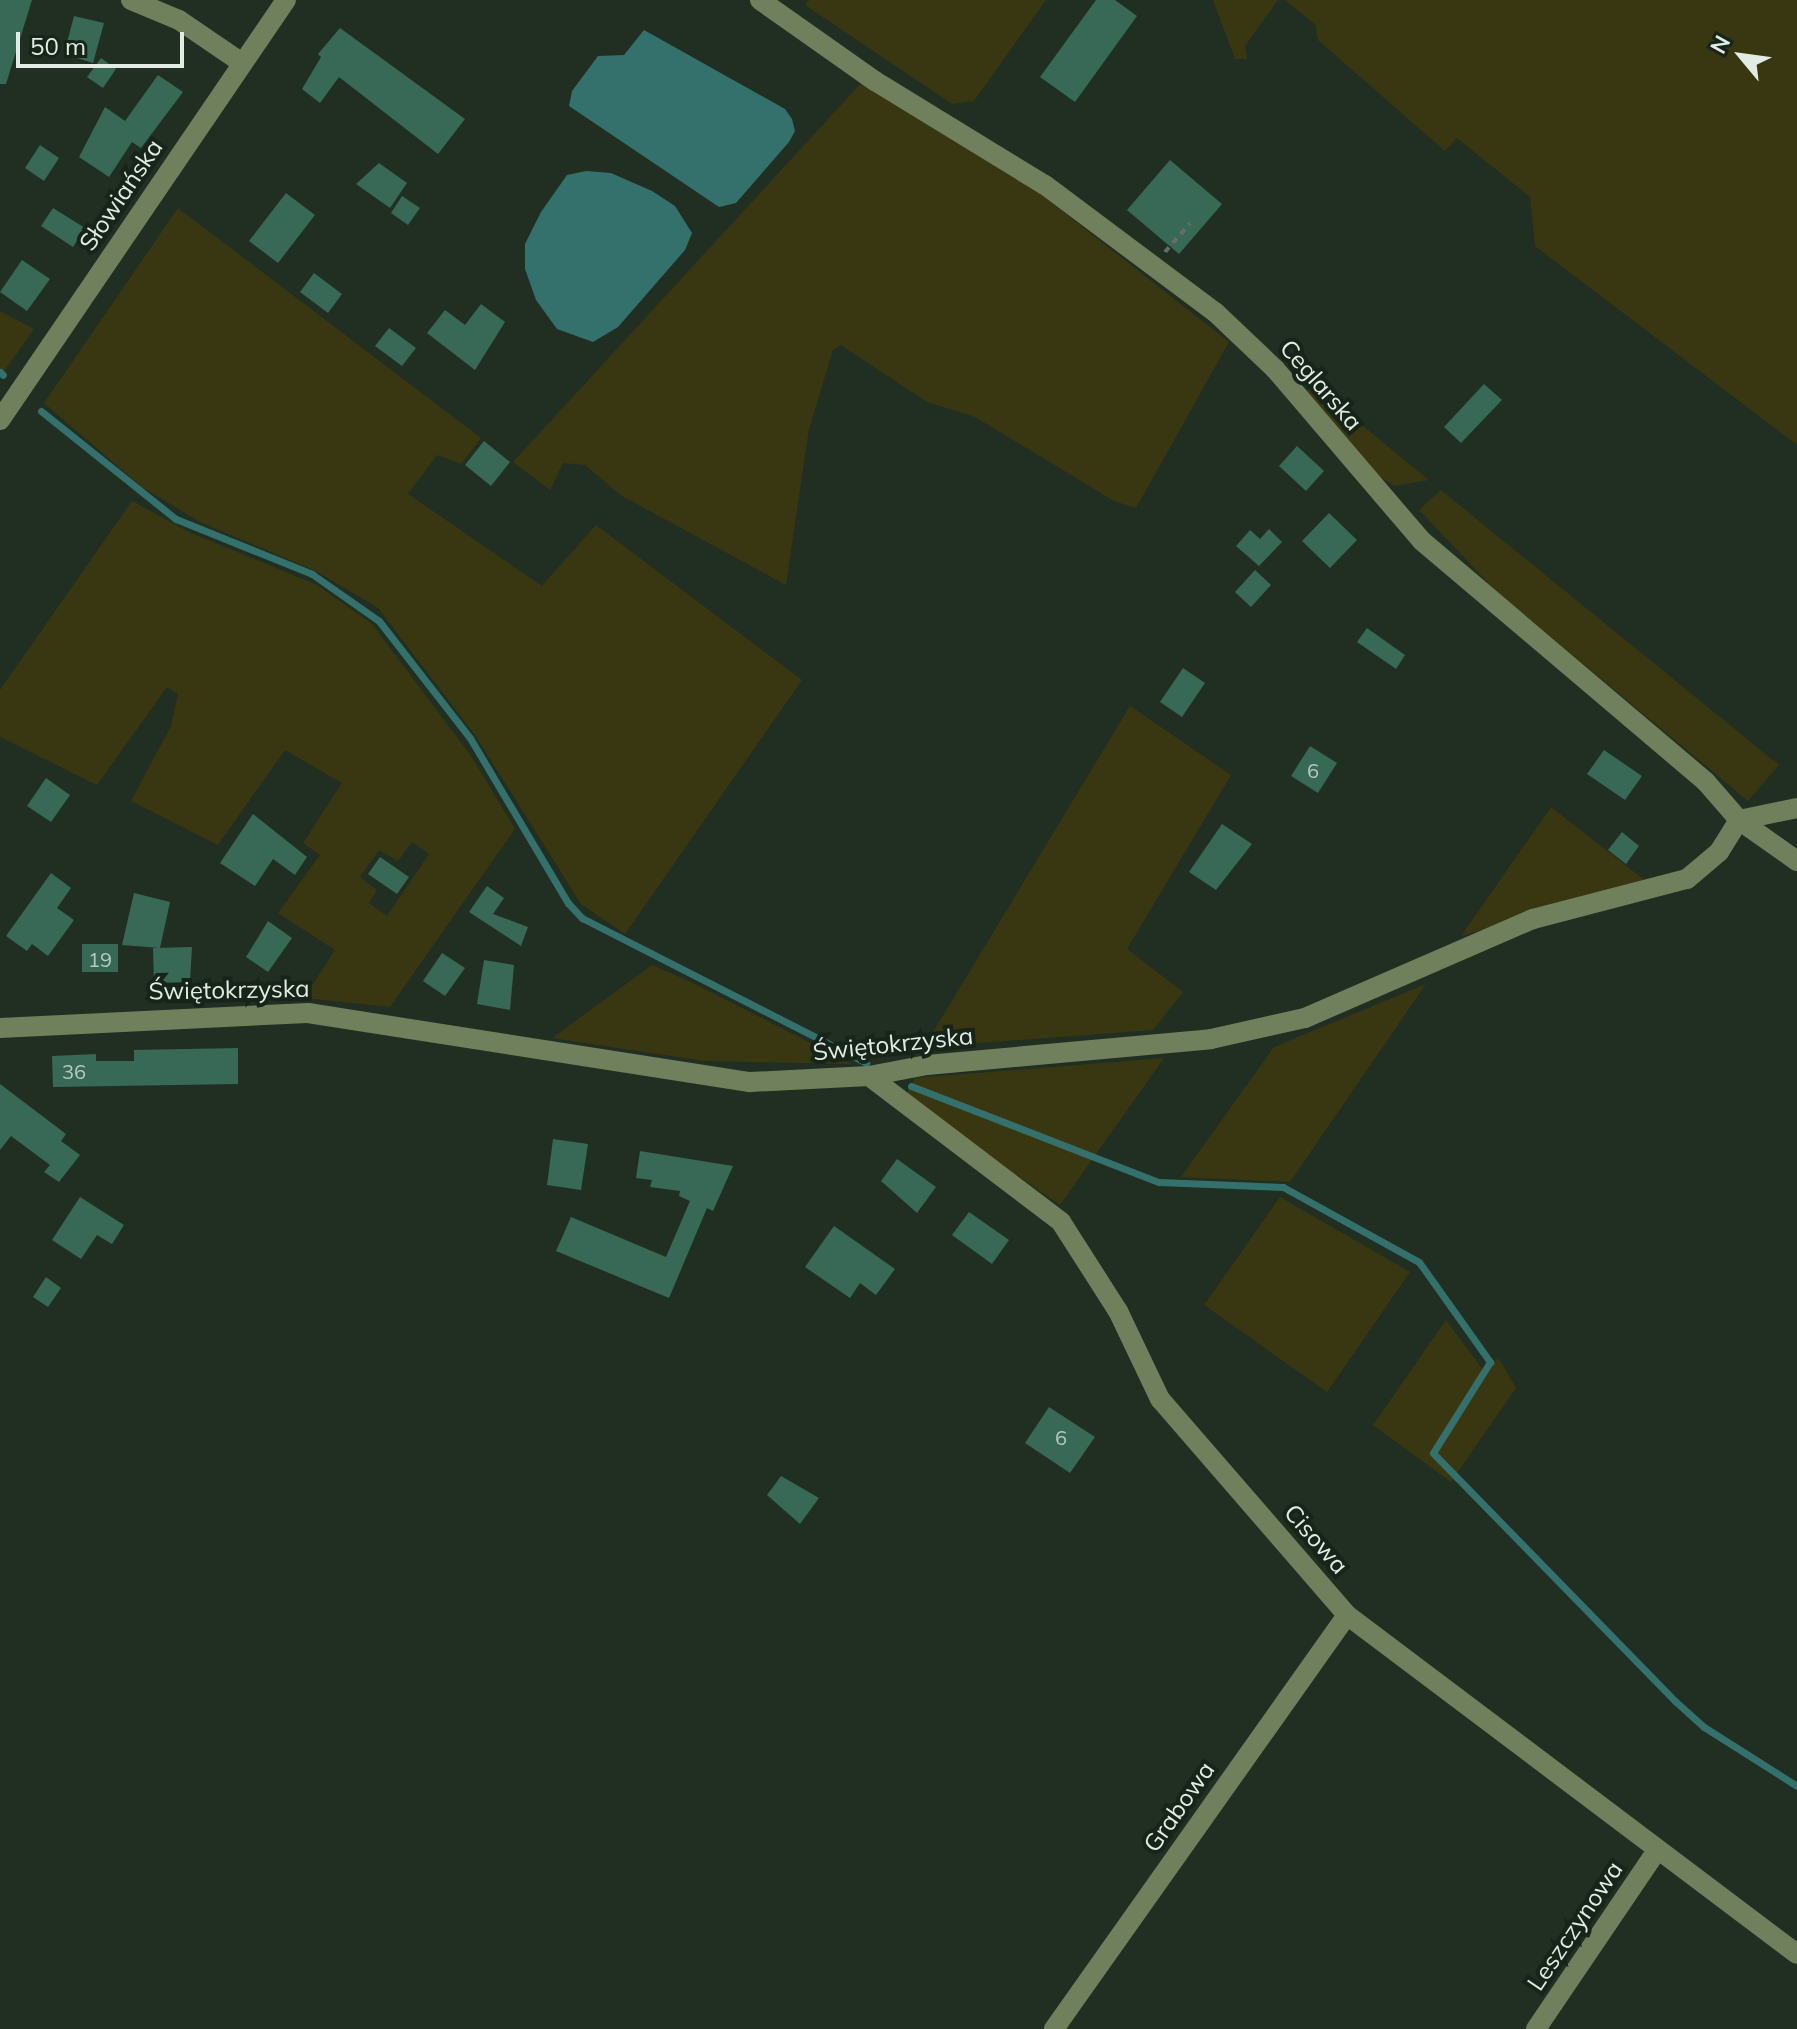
<!DOCTYPE html>
<meta charset="utf-8">
<style>
body{margin:0}
#map{position:relative;width:1797px;height:2029px;overflow:hidden;background:#212e22;font-family:Mulish,sans-serif}
div>[style]{position:absolute}
[style*='--x']{left:calc(var(--x)*1px);top:calc(var(--y)*1px);width:calc(var(--w)*1px);rotate:calc(var(--a)*1deg)}
.green>*{inset:0;background:#393712}
.water>*{inset:0;background:#35716c}
.stream>*{height:7px;margin:-3.5px;padding:0 3.5px;transform-origin:3.5px;border-radius:3.5px;background:#35716c}
.building>*{inset:0;background:#376956}
.path>*{height:4px;margin-top:-2px;transform-origin:0;background:repeating-linear-gradient(90deg,#636f64 0 6px,transparent 0 12px)}
.minor>*{height:20px;margin:-10px;padding:0 10px;transform-origin:10px;border-radius:10px;background:#707f5c}
span{translate:-50% -50%;white-space:nowrap;text-align:center;line-height:1.15;-webkit-text-stroke:8px #172419;paint-order:stroke}
.number-label{font-size:20px;color:#b8cbc0}
.number-label span{-webkit-text-stroke-width:0}
.street-label{font-size:24px;color:#e3ece4}
.north{position:absolute;left:1701px;top:16px;width:80px;height:80px;-webkit-text-stroke:6px #172419;paint-order:stroke;rotate:299deg;font-size:22px;font-weight:700;line-height:32px;text-align:center;color:#e3ece4}
.north::after{content:'';display:block;margin:auto;width:28px;height:36px;background:#e3ece4;clip-path:polygon(50% 0,100% 100%,50% 72%,0 100%)}
.scale{position:absolute;left:16px;top:32px;width:168px;height:36px;box-sizing:border-box;border:4px solid #e3ece4;border-top:0;padding-left:10px;font-size:24px;line-height:28px;white-space:nowrap;color:#e3ece4;-webkit-text-stroke:6px #172419;paint-order:stroke}
</style>
<div id="map">
<div class="green">
<div style="clip-path:polygon(809px 0,1046px 0,974px 101px,952px 104px,805px 5px)"></div>
<div style="clip-path:polygon(1213px 0,1278px 0,1245px 46px,1247px 59px,1235px 59px)"></div>
<div style="clip-path:polygon(1285px 0,1797px 0,1797px 445px,1535px 246px,1530px 197px,1457px 138px,1445px 151px,1318px 40px,1316px 25px)"></div>
<div style="clip-path:polygon(863px 81px,1029px 185px,1229px 342px,1136px 508px,1114px 501px,975px 417px,927px 402px,841px 345px,833px 350px,809px 429px,786px 585px,622px 496px,585px 465px,563px 463px,550px 490px,513px 462px)"></div>
<div style="clip-path:polygon(178px 208px,481px 438px,461px 464px,437px 455px,408px 494px,542px 586px,596px 525px,802px 680px,625px 934px,581px 904px,475px 735px,378px 608px,316px 571px,200px 522px,142px 487px,44px 403px)"></div>
<div style="clip-path:polygon(0 311px,34px 329px,0 377px)"></div>
<div style="clip-path:polygon(1314px 386px,1429px 480px,1395px 486px,1378px 476px,1306px 392px)"></div>
<div style="clip-path:polygon(1441px 490px,1779px 765px,1748px 801px,1497px 592px,1419px 510px)"></div>
<div style="clip-path:polygon(evenodd,132px 501px,191px 533px,317px 585px,372px 624px,471px 756px,515px 829px,390px 1007px,304px 998px,335px 950px,278px 913px,320px 855px,303px 843px,342px 783px,285px 750px,218px 845px,131px 801px,171px 726px,178px 694px,167px 687px,97px 785px,0 737px,0 690px,132px 501px,412px 842px,429px 854px,387px 916px,369px 903px,377px 890px,360px 877px,379px 850px,398px 861px,412px 842px)"></div>
<div style="clip-path:polygon(1130px 706px,1231px 775px,1127px 949px,1183px 992px,1153px 1030px,924px 1047px)"></div>
<div style="clip-path:polygon(1551px 807px,1647px 882px,1461px 936px)"></div>
<div style="clip-path:polygon(652px 965px,691px 982px,852px 1064px,704px 1061px,552px 1038px)"></div>
<div style="clip-path:polygon(1426px 984px,1290px 1182px,1181px 1177px,1274px 1047px)"></div>
<div style="clip-path:polygon(1164px 1058px,1060px 1205px,911px 1101px,907px 1093px,915px 1078px)"></div>
<div style="clip-path:polygon(1280px 1197px,1410px 1272px,1327px 1392px,1204px 1305px)"></div>
<div style="clip-path:polygon(1446px 1320px,1486px 1374px,1498px 1357px,1516px 1388px,1451px 1482px,1373px 1425px)"></div>
</div>
<div class="water">
<div style="clip-path:polygon(644px 30px,785px 109px,792px 119px,795px 131px,789px 142px,736px 203px,719px 207px,569px 106px,572px 91px,598px 56px,624px 55px)"></div>
<div style="clip-path:polygon(586px 171px,611px 173px,652px 191px,675px 206px,692px 233px,685px 250px,618px 327px,593px 342px,557px 329px,536px 300px,525px 269px,525px 244px,541px 212px,567px 175px)"></div>
</div>
<div class="stream">
<div style="--x:0;--y:372;--w:4;--a:45"></div>
<div style="--x:41;--y:411;--w:173;--a:38.7"></div>
<div style="--x:176;--y:519;--w:147;--a:22"></div>
<div style="--x:312;--y:574;--w:82;--a:35"></div>
<div style="--x:379;--y:621;--w:148;--a:52.1"></div>
<div style="--x:470;--y:738;--w:192;--a:59.3"></div>
<div style="--x:568;--y:903;--w:21;--a:47"></div>
<div style="--x:582;--y:918;--w:319;--a:27"></div>
<div style="--x:911;--y:1086;--w:266;--a:21.2"></div>
<div style="--x:1159;--y:1182;--w:124;--a:2.3"></div>
<div style="--x:1283;--y:1187;--w:155;--a:28.9"></div>
<div style="--x:1419;--y:1262;--w:123;--a:54.6"></div>
<div style="--x:1490;--y:1362;--w:107;--a:122.1"></div>
<div style="--x:1433;--y:1453;--w:347;--a:45.7"></div>
<div style="--x:1675;--y:1701;--w:39;--a:42"></div>
<div style="--x:1704;--y:1727;--w:110;--a:32.4"></div>
</div>
<div class="building">
<div style="clip-path:polygon(0 0,32px 0,6px 84px,0 84px)"></div>
<div style="clip-path:polygon(1096px 0,1115px 0,1137px 16px,1075px 102px,1040px 77px)"></div>
<div style="clip-path:polygon(74px 16px,104px 23px,93px 63px,64px 54px)"></div>
<div style="clip-path:polygon(340px 28px,465px 119px,438px 154px,339px 77px,320px 103px,302px 89px,321px 57px,318px 54px)"></div>
<div style="clip-path:polygon(101px 58px,116px 69px,103px 88px,87px 77px)"></div>
<div style="clip-path:polygon(158px 75px,183px 92px,141px 148px,132px 142px,109px 177px,79px 157px,105px 107px,125px 121px)"></div>
<div style="clip-path:polygon(40px 145px,59px 158px,44px 181px,25px 168px)"></div>
<div style="clip-path:polygon(1170px 160px,1222px 204px,1179px 254px,1127px 210px)"></div>
<div style="clip-path:polygon(379px 163px,407px 183px,390px 208px,356px 184px)"></div>
<div style="clip-path:polygon(286px 193px,315px 215px,278px 263px,249px 241px)"></div>
<div style="clip-path:polygon(402px 196px,420px 208px,408px 225px,391px 213px)"></div>
<div style="clip-path:polygon(53px 208px,85px 228px,73px 247px,41px 226px)"></div>
<div style="clip-path:polygon(22px 260px,50px 279px,27px 311px,0 292px)"></div>
<div style="clip-path:polygon(314px 273px,342px 294px,328px 313px,300px 292px)"></div>
<div style="clip-path:polygon(481px 304px,505px 322px,475px 370px,427px 333px,445px 310px,465px 325px)"></div>
<div style="clip-path:polygon(389px 328px,416px 348px,402px 366px,375px 346px)"></div>
<div style="clip-path:polygon(1484px 384px,1502px 400px,1461px 443px,1444px 427px)"></div>
<div style="clip-path:polygon(484px 441px,510px 462px,491px 486px,465px 465px)"></div>
<div style="clip-path:polygon(1297px 446px,1324px 471px,1306px 491px,1279px 466px)"></div>
<div style="clip-path:polygon(1329px 513px,1357px 540px,1330px 568px,1302px 541px)"></div>
<div style="clip-path:polygon(1269px 529px,1282px 542px,1259px 566px,1236px 546px,1250px 530px,1260px 539px)"></div>
<div style="clip-path:polygon(1255px 570px,1271px 585px,1251px 607px,1235px 592px)"></div>
<div style="clip-path:polygon(1367px 628px,1405px 655px,1396px 669px,1357px 642px)"></div>
<div style="clip-path:polygon(1183px 668px,1205px 683px,1182px 717px,1160px 702px)"></div>
<div style="clip-path:polygon(1310px 746px,1337px 763px,1318px 793px,1291px 776px)"></div>
<div style="clip-path:polygon(1604px 750px,1642px 776px,1625px 800px,1587px 774px)"></div>
<div style="clip-path:polygon(46px 778px,70px 795px,51px 822px,27px 806px)"></div>
<div style="clip-path:polygon(253px 814px,307px 857px,295px 875px,273px 859px,255px 886px,220px 863px)"></div>
<div style="clip-path:polygon(1222px 824px,1252px 844px,1216px 890px,1189px 872px)"></div>
<div style="clip-path:polygon(1622px 832px,1639px 846px,1626px 864px,1608px 850px)"></div>
<div style="clip-path:polygon(380px 857px,409px 877px,397px 894px,368px 874px)"></div>
<div style="clip-path:polygon(51px 873px,71px 888px,57px 908px,74px 920px,48px 956px,32px 944px,27px 951px,6px 936px)"></div>
<div style="clip-path:polygon(487px 886px,504px 898px,493px 914px,528px 927px,521px 946px,469px 912px)"></div>
<div style="clip-path:polygon(134px 893px,170px 902px,160px 948px,122px 945px)"></div>
<div style="clip-path:polygon(268px 921px,292px 938px,268px 972px,246px 957px)"></div>
<div style="clip-path:polygon(82px 944px,118px 944px,118px 972px,82px 972px)"></div>
<div style="clip-path:polygon(192px 947px,190px 982px,154px 983px,153px 948px)"></div>
<div style="clip-path:polygon(442px 953px,465px 968px,445px 996px,423px 981px)"></div>
<div style="clip-path:polygon(484px 960px,514px 965px,510px 1010px,477px 1004px)"></div>
<div style="clip-path:polygon(238px 1048px,238px 1084px,53px 1087px,52px 1056px,96px 1054px,96px 1061px,134px 1061px,134px 1050px)"></div>
<div style="clip-path:polygon(0 1084px,66px 1134px,61px 1141px,80px 1155px,59px 1182px,44px 1172px,50px 1165px,11px 1136px,0 1150px)"></div>
<div style="clip-path:polygon(553px 1139px,588px 1144px,581px 1190px,547px 1185px)"></div>
<div style="clip-path:polygon(640px 1151px,733px 1166px,713px 1211px,707px 1208px,669px 1298px,556px 1251px,571px 1217px,666px 1257px,690px 1201px,679px 1196px,680px 1191px,650px 1187px,652px 1180px,636px 1178px)"></div>
<div style="clip-path:polygon(897px 1159px,936px 1187px,917px 1213px,881px 1181px)"></div>
<div style="clip-path:polygon(80px 1197px,124px 1225px,112px 1244px,97px 1235px,81px 1259px,52px 1240px)"></div>
<div style="clip-path:polygon(969px 1212px,1009px 1240px,992px 1264px,952px 1235px)"></div>
<div style="clip-path:polygon(834px 1226px,895px 1269px,876px 1295px,860px 1283px,850px 1298px,805px 1267px)"></div>
<div style="clip-path:polygon(46px 1277px,61px 1288px,48px 1307px,33px 1297px)"></div>
<div style="clip-path:polygon(1049px 1407px,1095px 1437px,1070px 1473px,1025px 1443px)"></div>
<div style="clip-path:polygon(781px 1476px,819px 1498px,800px 1524px,767px 1495px)"></div>
</div>
<div class="path">
<div style="--x:1165;--y:252;--w:38;--a:-49"></div>
</div>
<div class="minor">
<div style="--x:131;--y:0;--w:52;--a:22.6"></div>
<div style="--x:179;--y:20;--w:76;--a:34.3"></div>
<div style="--x:760;--y:0;--w:141;--a:35.2"></div>
<div style="--x:875;--y:81;--w:199;--a:31.5"></div>
<div style="--x:1045;--y:185;--w:212;--a:36.8"></div>
<div style="--x:1215;--y:312;--w:83;--a:43.5"></div>
<div style="--x:1275;--y:369;--w:226;--a:49.5"></div>
<div style="--x:1422;--y:541;--w:372;--a:40.3"></div>
<div style="--x:1706;--y:782;--w:50;--a:49"></div>
<div style="--x:1739;--y:820;--w:71;--a:35.3"></div>
<div style="--x:0;--y:420;--w:508;--a:-55.75"></div>
<div style="--x:0;--y:1028;--w:308;--a:-2.8"></div>
<div style="--x:308;--y:1013;--w:447;--a:8.9"></div>
<div style="--x:750;--y:1082;--w:119;--a:-2.9"></div>
<div style="--x:869;--y:1076;--w:59;--a:-10.7"></div>
<div style="--x:927;--y:1065;--w:285;--a:-5.2"></div>
<div style="--x:1211;--y:1039;--w:96;--a:-12.6"></div>
<div style="--x:1305;--y:1018;--w:249;--a:-23.5"></div>
<div style="--x:1533;--y:919;--w:159;--a:-14.6"></div>
<div style="--x:1687;--y:879;--w:42;--a:-40.2"></div>
<div style="--x:1719;--y:852;--w:38;--a:-58"></div>
<div style="--x:1739;--y:820;--w:59;--a:-11.7"></div>
<div style="--x:869;--y:1076;--w:241;--a:37.2"></div>
<div style="--x:1061;--y:1222;--w:106;--a:57.4"></div>
<div style="--x:1118;--y:1311;--w:98;--a:64.5"></div>
<div style="--x:1160;--y:1399;--w:286;--a:49.1"></div>
<div style="--x:1347;--y:1615;--w:563;--a:36.99"></div>
<div style="--x:1054;--y:2029;--w:507;--a:-54.71"></div>
<div style="--x:1536;--y:2029;--w:214;--a:-55.9"></div>
</div>
<div class="number-label">
<span style="left:1313px;top:770px">6</span>
<span style="left:100px;top:959px">19</span>
<span style="left:74px;top:1071px">36</span>
<span style="left:1061px;top:1437px">6</span>
</div>
<div class="street-label">
<span style="left:121px;top:195px;rotate:-56deg">Słowiańska</span>
<span style="left:1321px;top:385px;rotate:49deg">Ceglarska</span>
<span style="left:229px;top:990px;rotate:-1deg">Świętokrzyska</span>
<span style="left:893px;top:1044px;rotate:-6deg">Świętokrzyska</span>
<span style="left:1316px;top:1539px;rotate:49deg">Cisowa</span>
<span style="left:1179px;top:1807px;rotate:-55deg">Grabowa</span>
<span style="left:1575px;top:1926px;rotate:-56deg">Leszczynowa</span>
</div>
<div class="north">N</div>
<div class="scale">50 m</div>
</div>
